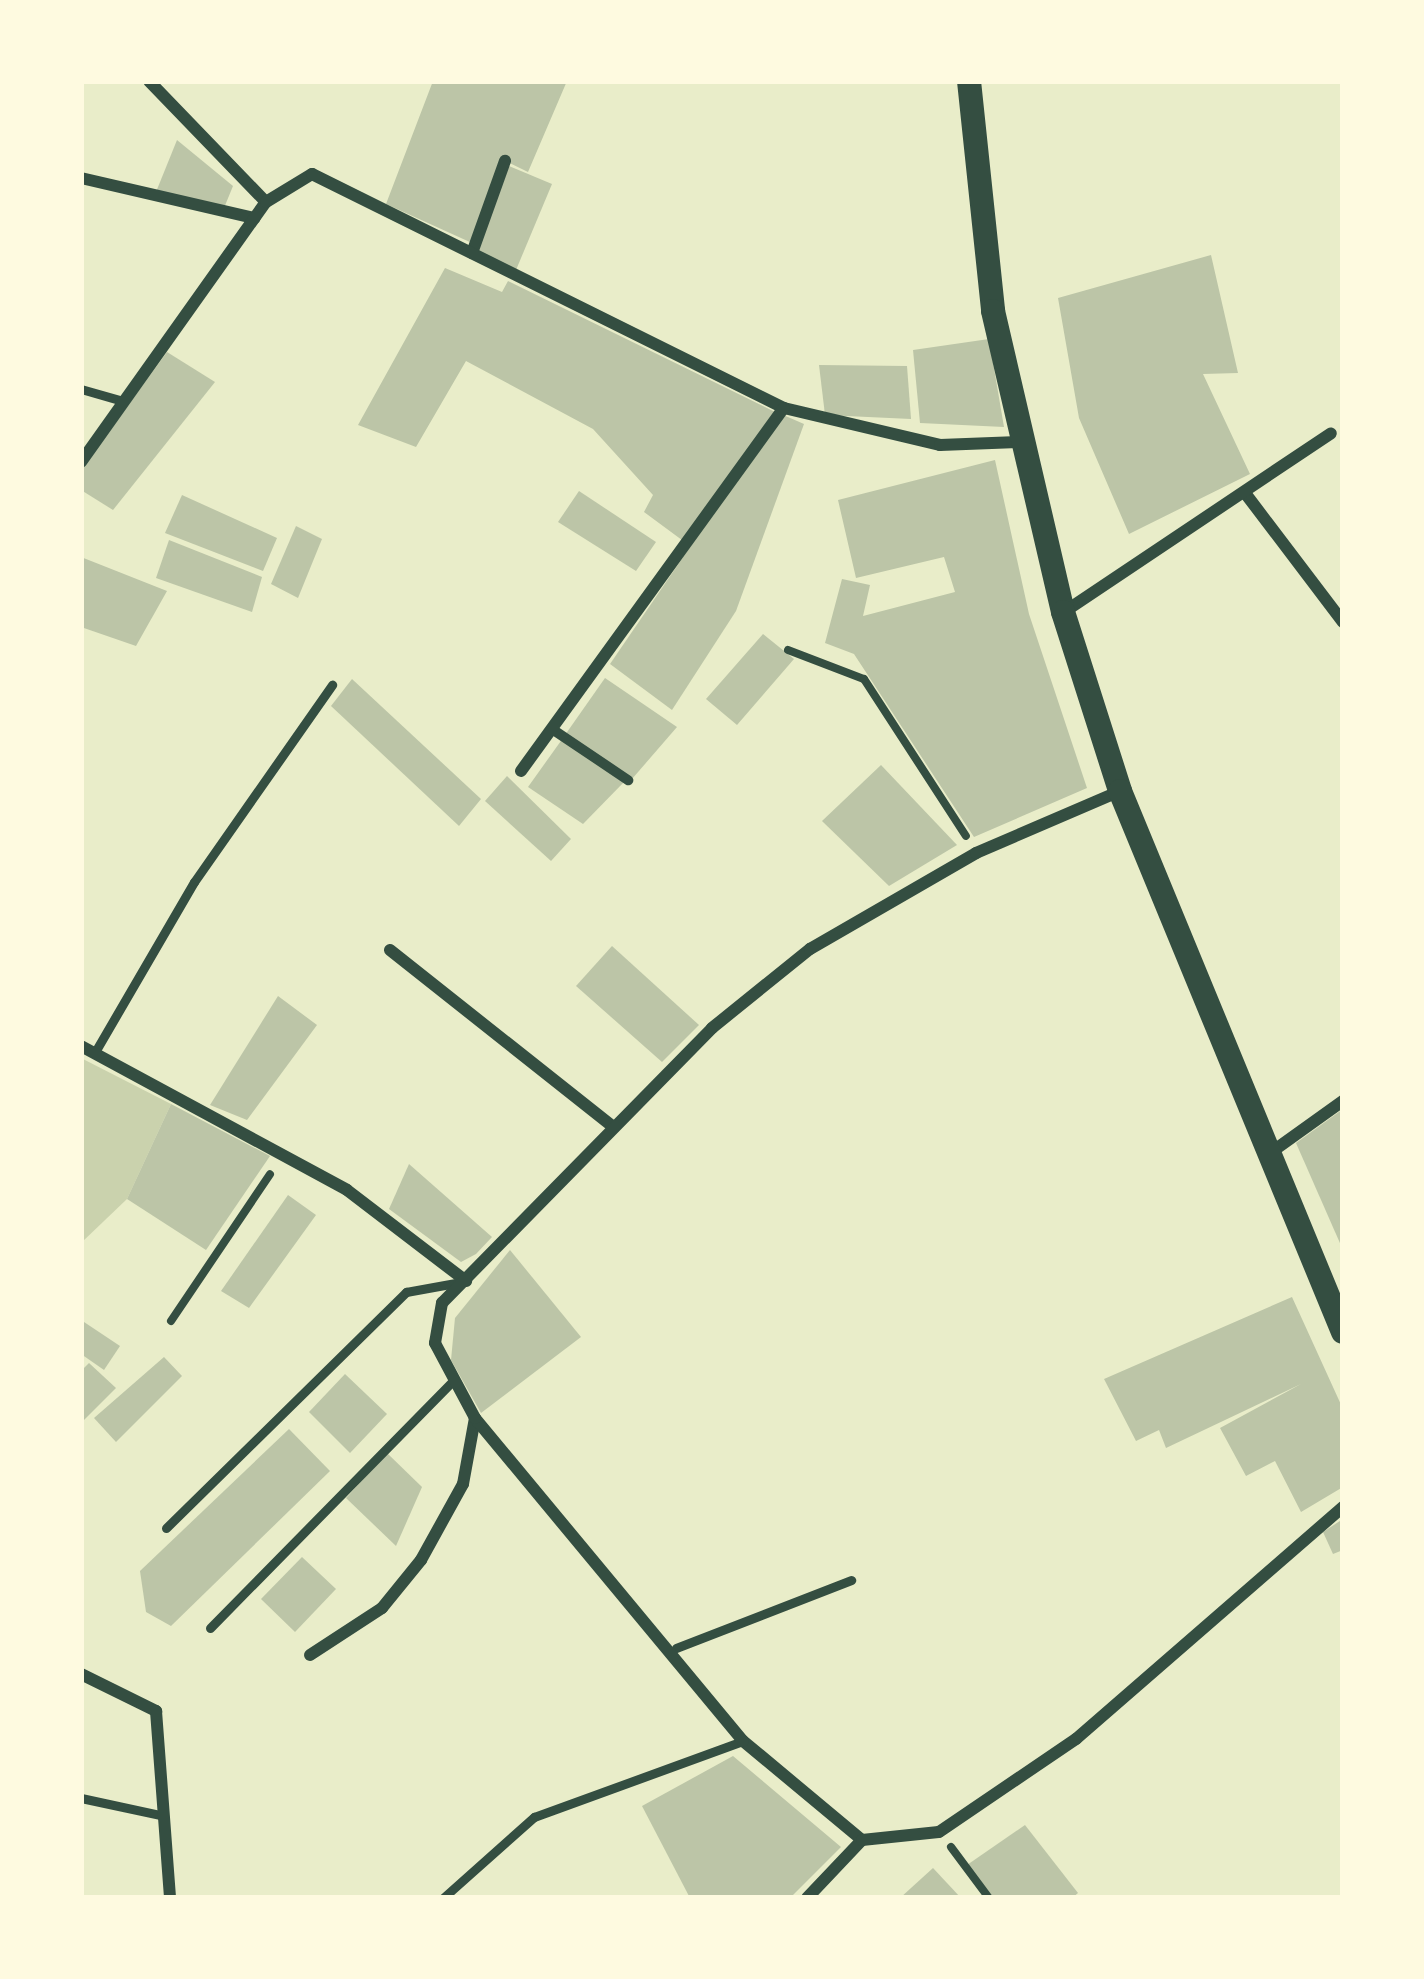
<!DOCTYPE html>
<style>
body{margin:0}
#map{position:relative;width:1424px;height:1979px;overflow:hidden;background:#e9edc9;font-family:Roboto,sans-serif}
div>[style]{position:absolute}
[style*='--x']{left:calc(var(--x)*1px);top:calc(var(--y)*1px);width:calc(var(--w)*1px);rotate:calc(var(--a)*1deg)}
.green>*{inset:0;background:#cad2ad}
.building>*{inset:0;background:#bcc5a7}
.path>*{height:8px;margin:-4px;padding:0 4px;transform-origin:4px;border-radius:4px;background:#344e41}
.service>*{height:9px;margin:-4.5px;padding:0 4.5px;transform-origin:4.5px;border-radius:4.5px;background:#344e41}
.pedestrian>*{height:10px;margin:-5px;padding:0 5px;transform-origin:5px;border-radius:5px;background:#344e41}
.minor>*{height:12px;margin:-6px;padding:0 6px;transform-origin:6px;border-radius:6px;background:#344e41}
.secondary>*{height:24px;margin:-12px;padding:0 12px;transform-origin:12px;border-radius:12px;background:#344e41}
span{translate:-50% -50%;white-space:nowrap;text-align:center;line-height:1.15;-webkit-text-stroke:9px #fefae0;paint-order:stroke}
.frame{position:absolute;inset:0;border:84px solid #fefae0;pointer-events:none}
</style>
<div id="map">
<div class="green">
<div style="clip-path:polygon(81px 1058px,171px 1104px,127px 1199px,81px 1243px)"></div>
</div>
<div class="building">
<div style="clip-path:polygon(433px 81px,567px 81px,528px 172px,501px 159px,472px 243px,386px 204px)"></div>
<div style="clip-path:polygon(177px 140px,233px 186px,224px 208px,156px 192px)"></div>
<div style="clip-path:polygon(509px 166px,552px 184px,516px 270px,478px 251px)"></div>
<div style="clip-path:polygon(1211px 255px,1238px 373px,1203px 374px,1250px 474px,1129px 534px,1079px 418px,1058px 298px)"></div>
<div style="clip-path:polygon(445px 268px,502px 292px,508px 281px,775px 412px,686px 543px,644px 512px,653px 495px,593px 429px,466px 361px,416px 447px,358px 425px)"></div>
<div style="clip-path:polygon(989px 339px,1004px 427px,920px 423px,913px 350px)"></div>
<div style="clip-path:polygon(167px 352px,215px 382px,113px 510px,81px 490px,81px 470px)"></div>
<div style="clip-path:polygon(819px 365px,907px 366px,911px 419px,825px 415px)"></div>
<div style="clip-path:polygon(781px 414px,804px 424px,736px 611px,672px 710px,610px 664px)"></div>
<div style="clip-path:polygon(995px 460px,1029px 614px,1087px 788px,974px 837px,854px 654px,825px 643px,842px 579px,870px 585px,863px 616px,955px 592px,944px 557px,856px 578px,838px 500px)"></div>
<div style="clip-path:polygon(579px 491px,656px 542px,636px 571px,558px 522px)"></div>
<div style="clip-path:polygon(182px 495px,277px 538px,263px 571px,165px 533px)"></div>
<div style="clip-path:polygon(296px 526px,322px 539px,298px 598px,271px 584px)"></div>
<div style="clip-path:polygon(169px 540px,262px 577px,252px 612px,156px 578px)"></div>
<div style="clip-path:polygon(81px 557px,167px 591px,136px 646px,81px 627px)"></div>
<div style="clip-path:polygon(763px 634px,794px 659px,737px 725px,706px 699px)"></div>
<div style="clip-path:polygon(605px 678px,677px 727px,632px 779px,565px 735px)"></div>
<div style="clip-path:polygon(352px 679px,481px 799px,459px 826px,331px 706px)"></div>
<div style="clip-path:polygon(563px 738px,625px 781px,583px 824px,528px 787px)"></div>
<div style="clip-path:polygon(881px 765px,957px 845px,889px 886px,822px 821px)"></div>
<div style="clip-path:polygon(507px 776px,571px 839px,551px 861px,485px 801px)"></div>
<div style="clip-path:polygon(612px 946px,699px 1025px,662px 1062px,576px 986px)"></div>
<div style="clip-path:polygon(278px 996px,317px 1025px,247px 1120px,210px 1105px)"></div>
<div style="clip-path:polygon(171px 1104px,270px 1156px,206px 1250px,127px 1199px)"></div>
<div style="clip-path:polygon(1343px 1109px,1343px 1250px,1296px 1143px)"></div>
<div style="clip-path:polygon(409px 1164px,492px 1237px,476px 1254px,461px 1262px,389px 1209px)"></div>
<div style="clip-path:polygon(288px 1195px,316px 1215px,249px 1308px,221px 1291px)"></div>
<div style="clip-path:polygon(510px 1250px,581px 1337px,481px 1413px,451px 1360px,455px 1318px)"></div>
<div style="clip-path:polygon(1292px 1297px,1343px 1409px,1343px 1487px,1301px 1512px,1275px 1461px,1246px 1476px,1220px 1428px,1301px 1384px,1166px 1448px,1159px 1430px,1136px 1441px,1104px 1379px)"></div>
<div style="clip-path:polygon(81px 1320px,120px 1346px,104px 1370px,81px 1354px)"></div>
<div style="clip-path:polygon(164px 1357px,182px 1376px,116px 1442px,94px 1418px)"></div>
<div style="clip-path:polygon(89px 1363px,116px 1388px,81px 1423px,81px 1371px)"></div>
<div style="clip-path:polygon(345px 1374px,387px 1414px,350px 1453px,309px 1412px)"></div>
<div style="clip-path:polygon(289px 1429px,330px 1471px,171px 1626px,146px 1612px,140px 1571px)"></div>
<div style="clip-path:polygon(387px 1453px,422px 1487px,396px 1546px,346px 1498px)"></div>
<div style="clip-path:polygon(1343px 1519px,1343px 1550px,1333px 1554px,1323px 1532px)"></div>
<div style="clip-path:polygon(302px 1557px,336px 1589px,295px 1632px,261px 1599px)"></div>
<div style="clip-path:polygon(733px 1756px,841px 1847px,790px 1898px,690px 1898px,642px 1806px)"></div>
<div style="clip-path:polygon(1025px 1825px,1078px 1893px,1072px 1898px,994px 1898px,967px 1865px)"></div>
<div style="clip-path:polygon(933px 1868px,961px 1898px,900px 1898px)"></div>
</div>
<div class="path">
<div style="--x:788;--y:650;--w:81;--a:20.9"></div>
<div style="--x:864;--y:679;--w:187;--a:57"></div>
<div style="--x:171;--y:1321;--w:177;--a:-56"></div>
<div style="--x:951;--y:1847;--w:64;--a:53.3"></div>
</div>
<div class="service">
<div style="--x:81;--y:389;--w:44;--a:15.9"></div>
<div style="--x:95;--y:1052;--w:197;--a:-59.8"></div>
<div style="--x:194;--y:882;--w:241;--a:-55"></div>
<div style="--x:166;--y:1528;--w:337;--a:-44.5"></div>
<div style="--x:406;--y:1292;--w:56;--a:-10.3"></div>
<div style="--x:210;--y:1628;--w:344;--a:-45.5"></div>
<div style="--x:676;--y:1648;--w:188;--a:-21.2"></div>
<div style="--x:81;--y:1798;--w:85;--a:12.2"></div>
<div style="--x:443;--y:1898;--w:122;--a:-41.7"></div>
<div style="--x:534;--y:1817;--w:222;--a:-20"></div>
</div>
<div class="pedestrian">
<div style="--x:552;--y:729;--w:92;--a:33.9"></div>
</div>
<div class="minor">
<div style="--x:149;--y:81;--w:168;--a:46"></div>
<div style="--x:81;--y:178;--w:178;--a:13"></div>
<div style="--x:472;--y:253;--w:98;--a:-70.3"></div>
<div style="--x:81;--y:462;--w:319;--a:-54.6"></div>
<div style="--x:266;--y:202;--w:54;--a:-31.3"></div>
<div style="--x:312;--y:174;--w:527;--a:26.37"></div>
<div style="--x:784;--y:408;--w:160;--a:13.3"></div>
<div style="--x:940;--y:445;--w:79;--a:-2.2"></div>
<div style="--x:1245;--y:493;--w:162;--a:52.8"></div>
<div style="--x:1064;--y:612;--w:321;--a:-33.8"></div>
<div style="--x:521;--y:771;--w:448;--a:-54.1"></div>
<div style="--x:390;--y:950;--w:283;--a:38.4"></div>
<div style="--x:81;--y:1046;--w:302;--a:28.4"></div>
<div style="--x:347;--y:1190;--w:150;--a:37.4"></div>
<div style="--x:1270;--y:1153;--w:90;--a:-35.5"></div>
<div style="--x:310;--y:1655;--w:86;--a:-33.1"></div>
<div style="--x:382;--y:1608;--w:62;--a:-50.9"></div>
<div style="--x:421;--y:1560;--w:87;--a:-61.1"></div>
<div style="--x:463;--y:1484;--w:67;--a:-79.7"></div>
<div style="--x:81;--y:1674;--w:84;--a:26.3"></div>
<div style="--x:156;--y:1711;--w:188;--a:85.7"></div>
<div style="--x:862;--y:1840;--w:155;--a:-140.2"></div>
<div style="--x:743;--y:1741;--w:420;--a:-129.7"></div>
<div style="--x:475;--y:1418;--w:85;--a:-118.1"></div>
<div style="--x:435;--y:1343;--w:41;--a:-80.1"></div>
<div style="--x:442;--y:1303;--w:385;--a:-45.5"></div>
<div style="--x:712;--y:1028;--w:126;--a:-38.9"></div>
<div style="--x:810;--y:949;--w:192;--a:-30"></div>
<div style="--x:976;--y:853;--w:157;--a:-23.3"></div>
<div style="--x:807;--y:1898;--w:80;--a:-46.5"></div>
<div style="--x:862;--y:1840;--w:77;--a:-5.9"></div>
<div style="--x:939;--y:1832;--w:166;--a:-34.2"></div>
<div style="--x:1076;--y:1739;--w:354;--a:-41"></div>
</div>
<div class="secondary">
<div style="--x:969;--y:81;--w:231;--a:84"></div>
<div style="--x:993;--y:311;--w:309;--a:76.9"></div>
<div style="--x:1063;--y:612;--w:188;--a:72.3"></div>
<div style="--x:1120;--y:791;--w:585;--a:67.6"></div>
</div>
<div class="frame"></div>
</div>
